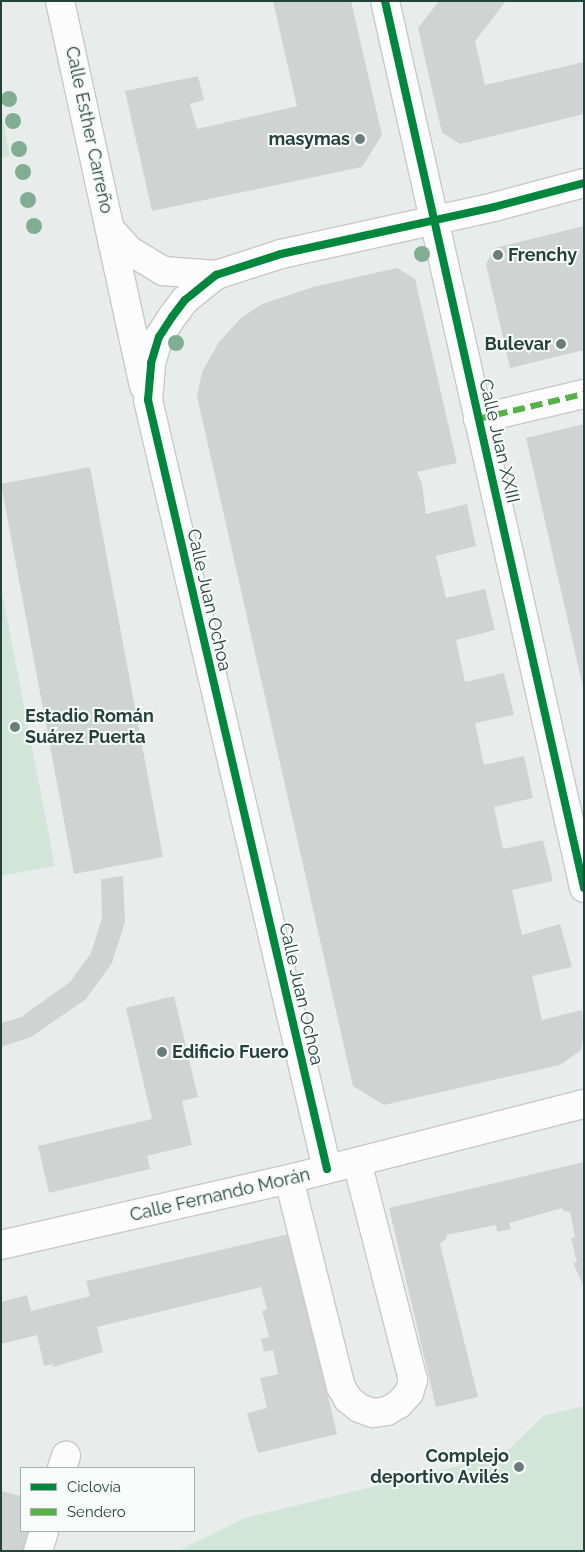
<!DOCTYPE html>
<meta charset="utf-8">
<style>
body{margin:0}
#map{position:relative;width:585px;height:1552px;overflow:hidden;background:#e8edeb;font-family:Raleway,sans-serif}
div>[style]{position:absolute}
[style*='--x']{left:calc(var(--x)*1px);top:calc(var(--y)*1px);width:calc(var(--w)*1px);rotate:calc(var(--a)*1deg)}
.green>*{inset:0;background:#d1e6d8}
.building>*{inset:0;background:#cfd4d2}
.roads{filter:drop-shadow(1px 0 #c5cac8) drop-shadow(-1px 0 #c5cac8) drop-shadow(0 1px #c5cac8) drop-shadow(0 -1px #c5cac8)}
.minor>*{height:28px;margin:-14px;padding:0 14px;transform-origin:14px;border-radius:14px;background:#fcfcfc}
.quiet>*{height:6px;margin-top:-3px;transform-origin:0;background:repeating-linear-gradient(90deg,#55b346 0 12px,transparent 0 18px)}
.cycleway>*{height:8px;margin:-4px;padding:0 4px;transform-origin:4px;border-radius:4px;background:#00873e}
.trees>*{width:16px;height:16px;margin:-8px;border-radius:50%;background:#81ae93}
.dots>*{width:14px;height:14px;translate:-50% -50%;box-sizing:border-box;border:2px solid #f7fbf9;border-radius:50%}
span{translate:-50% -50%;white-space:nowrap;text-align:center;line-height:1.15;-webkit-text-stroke:4px #f7fbf9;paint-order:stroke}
.street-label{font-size:18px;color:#24423a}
.poi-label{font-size:18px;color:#24423a;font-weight:700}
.right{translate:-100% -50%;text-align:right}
.left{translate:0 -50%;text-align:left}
.frame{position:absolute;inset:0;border:2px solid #24423a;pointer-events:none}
.legend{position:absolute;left:20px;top:1467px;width:175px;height:65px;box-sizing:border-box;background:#f7fbf9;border:1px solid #a3b1ad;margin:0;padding:6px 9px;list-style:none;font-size:15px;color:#24423a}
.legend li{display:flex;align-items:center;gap:10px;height:25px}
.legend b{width:25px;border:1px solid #a3b1ad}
</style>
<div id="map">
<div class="green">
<div style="clip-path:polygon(1px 111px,10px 156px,1px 158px)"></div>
<div style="clip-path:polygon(1px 587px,55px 866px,1px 876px)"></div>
<div style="clip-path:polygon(584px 1406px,584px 1551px,178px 1551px,245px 1518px,503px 1455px,543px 1416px)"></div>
</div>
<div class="building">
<div style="clip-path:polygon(273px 1px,351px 1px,382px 135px,362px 167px,152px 211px,125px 91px,198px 76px,204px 100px,190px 104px,197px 129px,297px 106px)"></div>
<div style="clip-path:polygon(439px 1px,506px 1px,475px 41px,485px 85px,584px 62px,584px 114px,460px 144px,442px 133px,418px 28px)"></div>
<div style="clip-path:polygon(584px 226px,584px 350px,510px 368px,486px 264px,495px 248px)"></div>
<div style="clip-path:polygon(397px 268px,415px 279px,457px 463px,417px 472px,422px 484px,426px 514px,467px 504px,476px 546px,436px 556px,446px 598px,485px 589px,495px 630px,456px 640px,465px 682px,504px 673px,514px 715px,475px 723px,484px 765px,524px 756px,533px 798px,494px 807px,503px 849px,543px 840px,553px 881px,512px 890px,522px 935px,560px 924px,572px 967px,532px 976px,542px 1020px,582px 1010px,584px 1032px,581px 1050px,560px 1065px,384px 1105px,353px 1086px,197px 396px,202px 372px,219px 342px,241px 318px,262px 304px,313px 287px)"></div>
<div style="clip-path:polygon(584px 424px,584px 686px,583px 687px,526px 438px)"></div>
<div style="clip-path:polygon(90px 467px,163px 857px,74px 874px,1px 484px)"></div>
<div style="clip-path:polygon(123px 876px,125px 922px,112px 963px,86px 999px,31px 1037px,1px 1047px,1px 1023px,21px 1017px,70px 982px,91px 953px,102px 918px,101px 879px)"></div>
<div style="clip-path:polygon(174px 996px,198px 1097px,182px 1101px,192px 1145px,147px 1156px,150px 1169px,49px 1193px,38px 1146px,152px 1119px,126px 1008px)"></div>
<div style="clip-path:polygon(584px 1162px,584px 1287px,573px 1263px,577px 1262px,571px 1238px,575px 1237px,570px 1212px,563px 1211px,562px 1208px,509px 1223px,511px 1229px,497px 1232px,496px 1225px,446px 1235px,447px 1238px,440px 1244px,478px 1397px,436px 1407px,389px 1208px)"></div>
<div style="clip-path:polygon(289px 1234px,337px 1434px,258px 1453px,247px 1413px,267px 1408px,260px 1378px,278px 1374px,273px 1350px,264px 1352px,261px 1339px,269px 1337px,262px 1311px,267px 1309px,261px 1287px,97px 1327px,103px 1352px,53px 1367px,53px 1364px,44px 1366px,37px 1335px,1px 1344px,1px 1302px,27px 1295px,31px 1311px,90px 1296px,86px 1281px)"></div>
<div style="clip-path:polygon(1px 1491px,21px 1496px,21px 1531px,30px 1531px,24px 1551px,1px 1551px)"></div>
</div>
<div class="roads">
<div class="minor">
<div style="--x:60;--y:1;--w:394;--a:77.7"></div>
<div style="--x:385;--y:1;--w:909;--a:77.35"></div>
<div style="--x:110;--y:229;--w:30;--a:48"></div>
<div style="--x:130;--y:251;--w:39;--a:31"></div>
<div style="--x:163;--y:271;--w:53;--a:4.3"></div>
<div style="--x:478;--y:419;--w:109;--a:-13.3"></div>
<div style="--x:327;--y:1169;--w:790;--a:-103.1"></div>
<div style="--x:148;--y:400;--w:37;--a:-85"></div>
<div style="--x:151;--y:363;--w:27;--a:-73"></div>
<div style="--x:159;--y:337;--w:24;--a:-57"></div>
<div style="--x:172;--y:317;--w:21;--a:-53"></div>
<div style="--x:185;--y:300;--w:40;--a:-39"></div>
<div style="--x:216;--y:275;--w:68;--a:-17.9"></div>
<div style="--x:281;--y:254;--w:218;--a:-12.4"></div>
<div style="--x:494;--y:207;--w:93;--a:-14.9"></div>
<div style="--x:289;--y:1179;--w:214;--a:76"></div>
<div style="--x:341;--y:1387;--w:14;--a:60"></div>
<div style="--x:348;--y:1399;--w:14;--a:39"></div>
<div style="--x:359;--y:1408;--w:15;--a:20"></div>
<div style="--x:373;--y:1413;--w:14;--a:-8"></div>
<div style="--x:387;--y:1411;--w:14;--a:-30"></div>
<div style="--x:399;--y:1404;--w:15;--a:-48"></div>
<div style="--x:409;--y:1393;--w:14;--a:-73"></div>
<div style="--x:413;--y:1380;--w:225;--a:-104.4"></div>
<div style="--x:1;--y:1245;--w:295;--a:-12.9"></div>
<div style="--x:289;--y:1179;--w:304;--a:-14.3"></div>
<div style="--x:62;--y:1468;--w:13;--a:-72"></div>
<div style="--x:38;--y:1551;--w:21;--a:-73"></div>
</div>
</div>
<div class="quiet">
<div style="--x:478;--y:419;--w:109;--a:-13.3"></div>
</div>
<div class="cycleway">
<div style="--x:385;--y:1;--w:909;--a:77.35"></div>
<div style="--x:327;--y:1169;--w:790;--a:-103.1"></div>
<div style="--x:148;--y:400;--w:37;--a:-85"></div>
<div style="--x:151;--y:363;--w:27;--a:-73"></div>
<div style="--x:159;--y:337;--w:24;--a:-57"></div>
<div style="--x:172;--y:317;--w:21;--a:-53"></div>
<div style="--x:185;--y:300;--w:40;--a:-39"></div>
<div style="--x:216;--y:275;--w:68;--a:-17.9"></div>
<div style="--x:281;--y:254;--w:218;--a:-12.4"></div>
<div style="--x:494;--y:207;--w:93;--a:-14.9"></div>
</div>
<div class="trees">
<div style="left:9px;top:99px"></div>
<div style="left:13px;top:121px"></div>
<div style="left:19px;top:149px"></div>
<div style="left:23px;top:172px"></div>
<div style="left:28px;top:200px"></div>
<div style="left:34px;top:226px"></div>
<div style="left:422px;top:254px"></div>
<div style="left:176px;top:343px"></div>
</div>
<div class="dots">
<div style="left:360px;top:139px;background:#697e78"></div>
<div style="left:498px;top:255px;background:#697e78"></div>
<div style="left:561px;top:344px;background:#697e78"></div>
<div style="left:15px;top:727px;background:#697e78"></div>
<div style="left:162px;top:1052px;background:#697e78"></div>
<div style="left:519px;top:1467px;background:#697e78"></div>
</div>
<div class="street-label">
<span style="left:89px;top:130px;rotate:78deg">Calle Esther Carreño</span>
<span style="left:499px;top:441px;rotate:77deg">Calle Juan XXIII</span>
<span style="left:209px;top:600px;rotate:77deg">Calle Juan Ochoa</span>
<span style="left:301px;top:994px;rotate:77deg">Calle Juan Ochoa</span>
<span style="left:220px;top:1195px;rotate:-13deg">Calle Fernando Morán</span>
</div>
<div class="poi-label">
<span class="right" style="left:350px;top:139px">masymas</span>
<span class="left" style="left:508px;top:255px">Frenchy</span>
<span class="right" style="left:551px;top:344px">Bulevar</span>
<span class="left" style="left:25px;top:727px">Estadio Román<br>Suárez Puerta</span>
<span class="left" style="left:172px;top:1052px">Edificio Fuero</span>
<span class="right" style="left:509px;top:1467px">Complejo<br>deportivo Avilés</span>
</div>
<div class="frame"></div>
<ul class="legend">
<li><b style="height:6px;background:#00873e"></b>Ciclovía</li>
<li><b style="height:6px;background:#55b346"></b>Sendero</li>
</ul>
</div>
